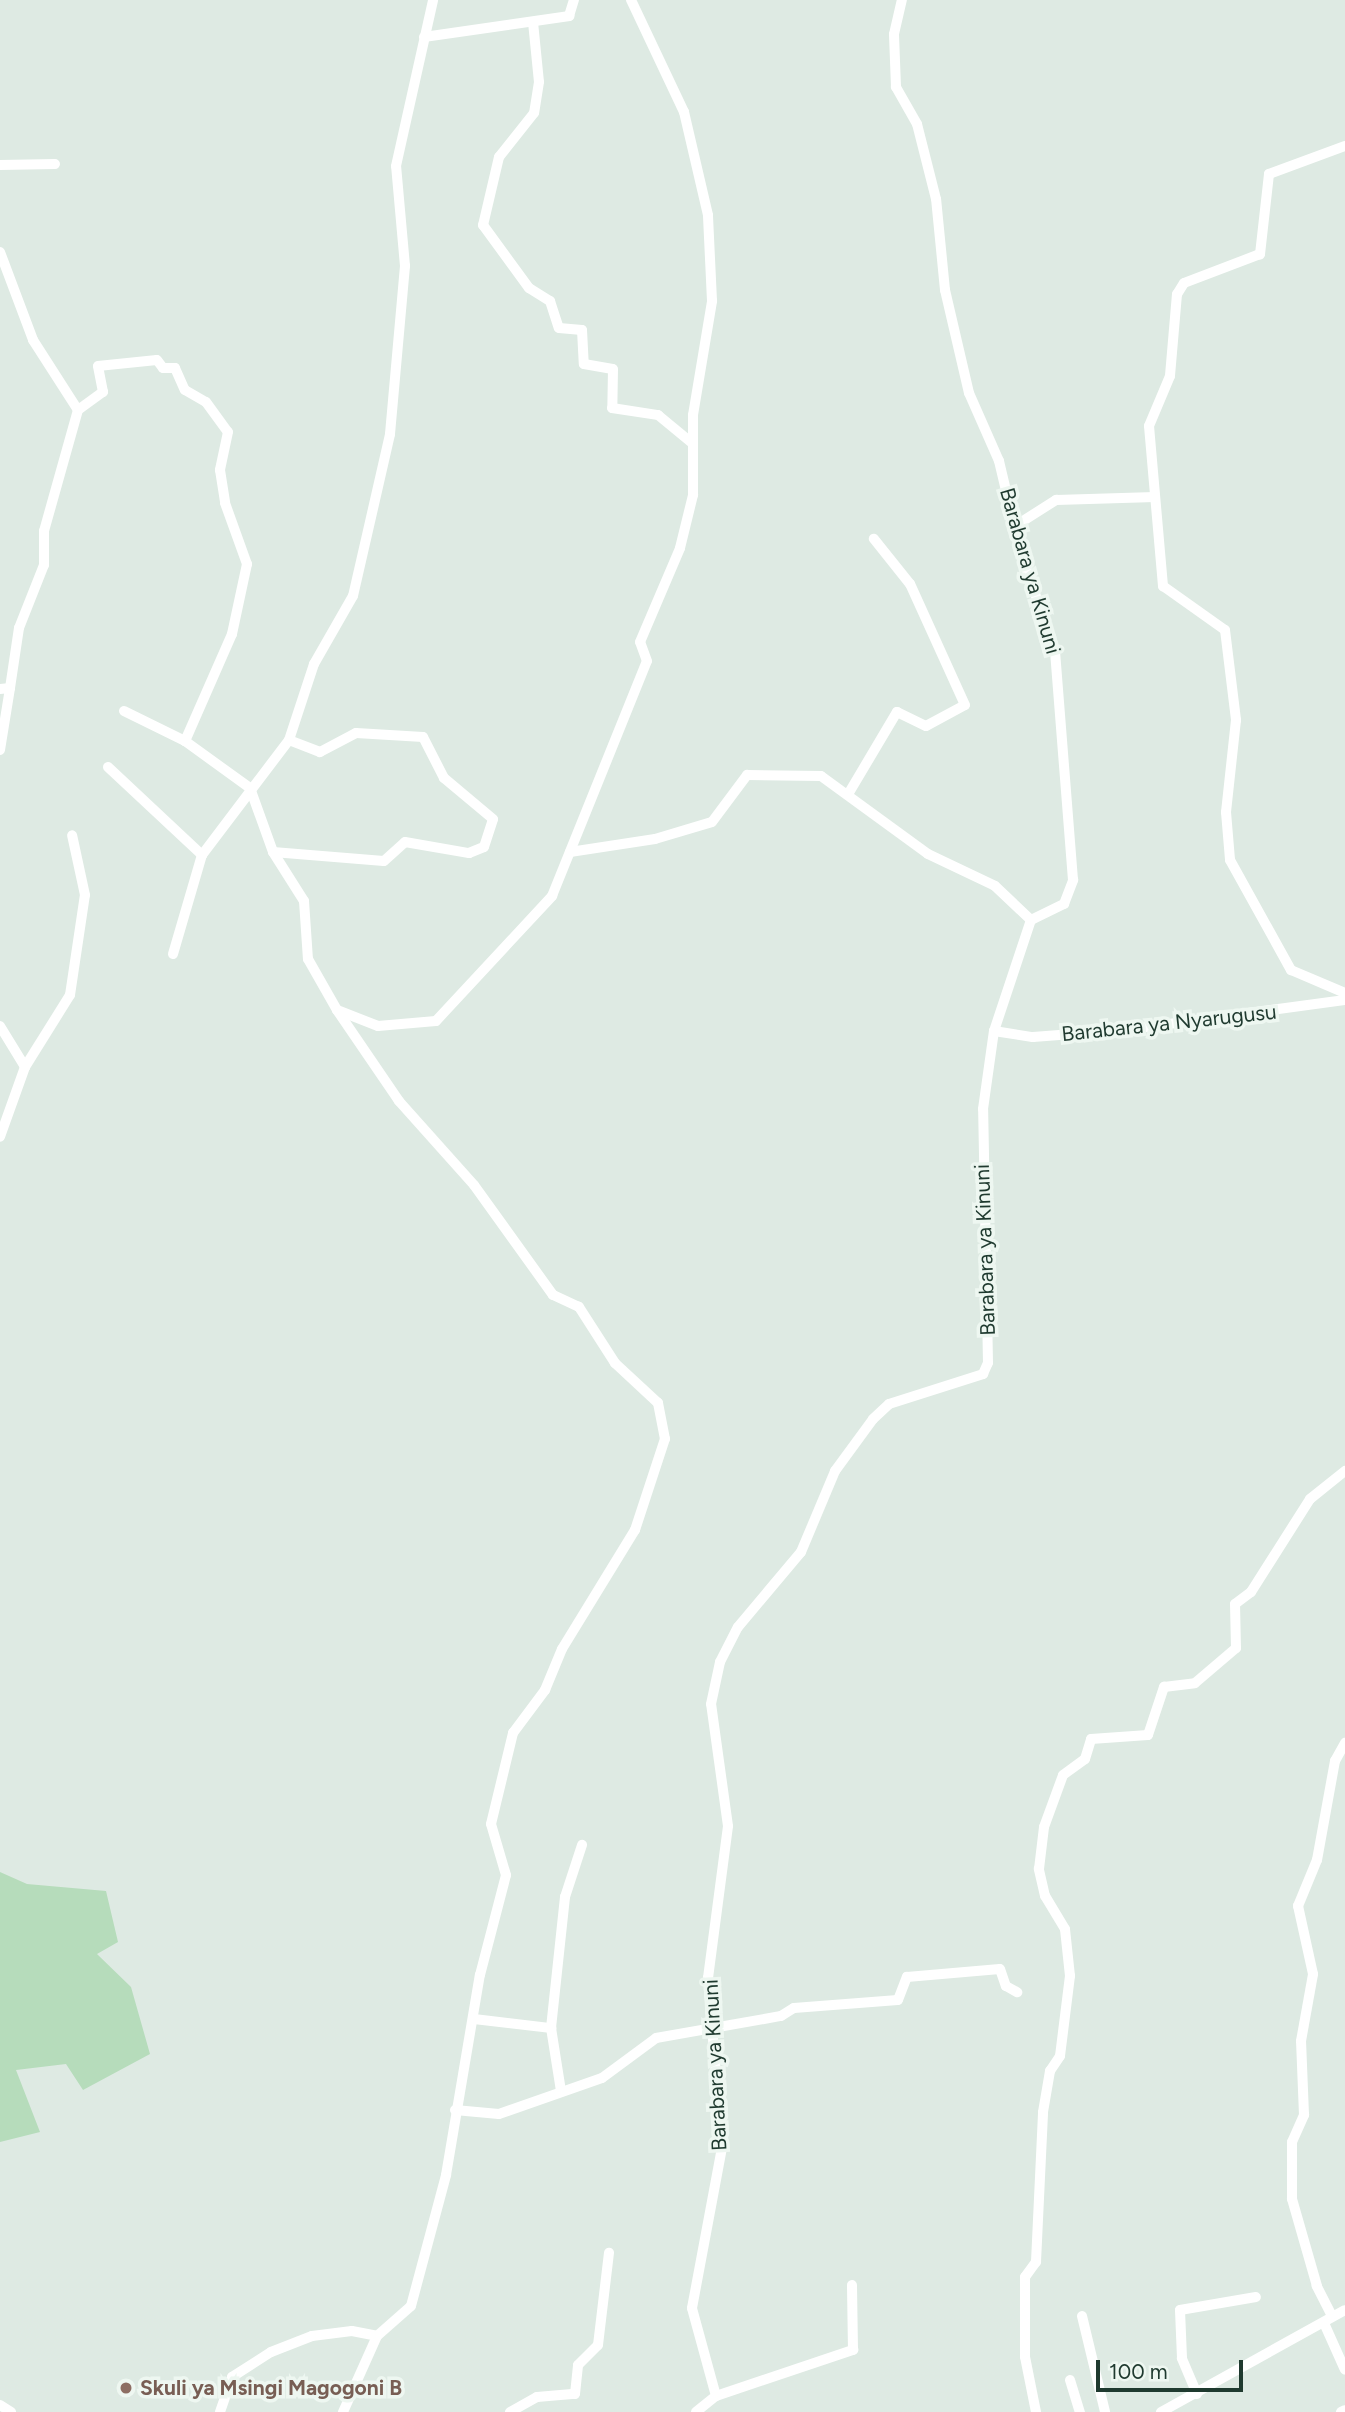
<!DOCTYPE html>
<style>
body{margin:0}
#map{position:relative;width:1345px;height:2412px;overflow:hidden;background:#deeae3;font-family:Figtree,sans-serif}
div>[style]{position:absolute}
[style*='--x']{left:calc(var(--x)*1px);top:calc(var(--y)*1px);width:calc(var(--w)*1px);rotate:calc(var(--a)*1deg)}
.green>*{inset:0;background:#b6dcbb}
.minor>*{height:10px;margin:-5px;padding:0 5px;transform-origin:5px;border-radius:5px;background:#fff}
.dots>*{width:19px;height:19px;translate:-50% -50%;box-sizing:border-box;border:4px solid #eef7f1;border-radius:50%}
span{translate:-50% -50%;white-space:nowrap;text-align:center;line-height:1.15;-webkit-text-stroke:7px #eef7f1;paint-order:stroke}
.street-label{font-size:21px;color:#1f3a2f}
.education-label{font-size:21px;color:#785e54;font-weight:700}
.left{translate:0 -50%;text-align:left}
.scale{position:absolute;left:1096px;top:2360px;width:147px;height:32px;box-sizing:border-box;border:4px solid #1f3a2f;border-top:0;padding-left:9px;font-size:21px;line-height:24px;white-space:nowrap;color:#1f3a2f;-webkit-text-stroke:5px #eef7f1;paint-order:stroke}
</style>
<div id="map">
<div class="green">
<div style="clip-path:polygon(0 1872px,27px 1884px,106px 1891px,118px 1942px,97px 1954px,131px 1987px,150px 2054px,83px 2090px,66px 2064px,16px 2070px,40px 2132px,0 2142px)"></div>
</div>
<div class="minor">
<div style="--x:533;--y:22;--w:60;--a:84.3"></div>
<div style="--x:539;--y:82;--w:31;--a:99"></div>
<div style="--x:534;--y:113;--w:56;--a:128.5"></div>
<div style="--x:499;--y:157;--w:70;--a:103.2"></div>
<div style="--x:483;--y:225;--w:78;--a:53.9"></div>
<div style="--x:529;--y:288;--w:25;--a:32"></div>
<div style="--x:550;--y:301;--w:28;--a:72"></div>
<div style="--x:559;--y:328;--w:23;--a:5"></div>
<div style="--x:582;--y:330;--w:34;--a:87"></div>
<div style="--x:584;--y:364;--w:29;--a:10"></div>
<div style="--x:613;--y:369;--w:39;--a:91"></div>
<div style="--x:612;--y:408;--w:47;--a:8.7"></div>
<div style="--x:658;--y:415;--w:44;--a:39.5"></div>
<div style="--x:424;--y:37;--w:147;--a:-8.2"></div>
<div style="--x:569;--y:16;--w:17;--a:-73"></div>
<div style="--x:1345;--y:146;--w:81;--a:159.8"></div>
<div style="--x:1269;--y:174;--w:81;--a:96.4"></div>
<div style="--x:1260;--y:254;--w:81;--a:159.1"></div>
<div style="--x:1184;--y:283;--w:13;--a:122"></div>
<div style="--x:1177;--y:294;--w:82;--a:94.9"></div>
<div style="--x:1170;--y:376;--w:54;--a:112.8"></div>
<div style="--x:1149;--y:426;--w:161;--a:85"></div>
<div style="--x:1163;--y:586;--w:76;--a:35.4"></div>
<div style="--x:1225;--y:630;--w:91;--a:83"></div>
<div style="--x:1236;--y:720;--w:93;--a:96.2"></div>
<div style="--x:1226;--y:812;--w:48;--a:85.2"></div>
<div style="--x:1230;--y:860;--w:126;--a:61"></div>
<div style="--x:1291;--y:970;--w:59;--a:23.1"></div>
<div style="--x:0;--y:165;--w:55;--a:-1"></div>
<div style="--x:0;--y:252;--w:94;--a:69.4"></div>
<div style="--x:33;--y:340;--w:83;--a:57.3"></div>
<div style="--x:78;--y:410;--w:31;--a:-36"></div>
<div style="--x:103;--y:392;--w:26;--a:-101"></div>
<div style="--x:98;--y:366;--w:59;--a:-5.8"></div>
<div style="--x:157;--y:360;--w:10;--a:53"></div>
<div style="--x:163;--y:368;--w:12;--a:0"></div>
<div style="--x:175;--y:368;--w:24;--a:66"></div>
<div style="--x:185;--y:390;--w:24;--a:30"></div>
<div style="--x:206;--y:402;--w:37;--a:54"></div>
<div style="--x:228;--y:432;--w:39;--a:102"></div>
<div style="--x:220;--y:470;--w:33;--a:81"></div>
<div style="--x:225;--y:503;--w:65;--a:70.2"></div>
<div style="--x:247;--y:564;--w:72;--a:102.1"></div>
<div style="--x:232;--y:634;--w:117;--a:113.7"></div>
<div style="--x:1015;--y:526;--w:49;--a:-32.4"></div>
<div style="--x:1056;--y:500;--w:99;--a:-1.7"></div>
<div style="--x:0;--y:689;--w:10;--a:-6"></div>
<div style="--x:10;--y:688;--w:61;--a:-81.5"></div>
<div style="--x:19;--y:628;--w:68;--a:-68.4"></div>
<div style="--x:44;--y:565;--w:34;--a:-90"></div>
<div style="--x:44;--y:531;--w:126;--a:-74.3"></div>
<div style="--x:124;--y:711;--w:68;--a:26.2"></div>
<div style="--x:185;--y:741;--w:80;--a:35.9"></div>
<div style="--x:250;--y:788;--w:68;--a:70.2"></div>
<div style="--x:273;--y:852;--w:58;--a:57.7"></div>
<div style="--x:304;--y:901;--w:58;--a:86.1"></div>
<div style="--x:308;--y:959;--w:59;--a:60.4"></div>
<div style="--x:337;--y:1010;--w:44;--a:21.3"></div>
<div style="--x:378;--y:1026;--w:58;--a:-4.9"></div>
<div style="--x:436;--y:1021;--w:171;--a:-47.1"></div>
<div style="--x:552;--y:896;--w:253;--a:-68"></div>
<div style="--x:647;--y:661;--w:20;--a:-110"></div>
<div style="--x:640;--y:642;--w:102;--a:-66.9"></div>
<div style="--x:680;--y:548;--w:55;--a:-76.2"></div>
<div style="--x:693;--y:495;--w:80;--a:-90"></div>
<div style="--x:693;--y:415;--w:116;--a:-80.5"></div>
<div style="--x:712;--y:301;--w:86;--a:-92.7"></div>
<div style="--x:708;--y:215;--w:106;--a:-103.1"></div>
<div style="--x:684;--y:112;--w:124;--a:-115.3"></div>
<div style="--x:0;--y:750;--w:63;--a:-80.8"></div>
<div style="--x:108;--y:767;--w:129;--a:43.1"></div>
<div style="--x:850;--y:791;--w:92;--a:-59.3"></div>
<div style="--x:897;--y:712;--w:32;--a:26"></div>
<div style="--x:926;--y:726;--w:44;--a:-28.3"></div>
<div style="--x:965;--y:705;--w:133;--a:-114.4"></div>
<div style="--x:910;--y:584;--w:58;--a:-128.7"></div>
<div style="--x:273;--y:852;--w:111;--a:4.6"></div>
<div style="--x:384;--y:861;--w:28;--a:-42"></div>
<div style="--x:405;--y:842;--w:65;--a:9.8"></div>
<div style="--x:469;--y:853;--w:16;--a:-22"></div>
<div style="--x:484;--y:847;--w:29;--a:-72"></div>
<div style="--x:493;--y:819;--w:64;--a:-140.1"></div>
<div style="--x:444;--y:778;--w:46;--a:-117.1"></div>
<div style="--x:423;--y:737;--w:67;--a:-176.6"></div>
<div style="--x:356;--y:733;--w:41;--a:152.2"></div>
<div style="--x:320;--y:752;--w:33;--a:-159"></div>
<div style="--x:570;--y:852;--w:86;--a:-8.7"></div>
<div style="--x:655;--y:839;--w:59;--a:-16.6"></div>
<div style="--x:712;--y:822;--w:59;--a:-53.3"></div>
<div style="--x:747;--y:775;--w:74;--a:0.8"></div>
<div style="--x:821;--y:776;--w:132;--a:36.1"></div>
<div style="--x:928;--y:854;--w:74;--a:25.5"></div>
<div style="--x:995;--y:886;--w:50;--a:43.4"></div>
<div style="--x:173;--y:954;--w:103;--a:-73.7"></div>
<div style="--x:202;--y:855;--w:144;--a:-52.9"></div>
<div style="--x:289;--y:740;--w:80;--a:-71.8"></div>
<div style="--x:314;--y:664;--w:78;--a:-60.2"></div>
<div style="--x:353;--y:596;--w:166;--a:-77.1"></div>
<div style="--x:390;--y:434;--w:169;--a:-84.9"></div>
<div style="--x:405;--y:266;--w:100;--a:-95.1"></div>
<div style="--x:396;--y:166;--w:170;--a:-77.4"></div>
<div style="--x:0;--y:1026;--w:48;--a:58.6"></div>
<div style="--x:25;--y:1067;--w:74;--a:109.7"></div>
<div style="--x:994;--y:1031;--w:39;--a:9"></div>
<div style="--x:1033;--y:1037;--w:92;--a:-4.4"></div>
<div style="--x:1125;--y:1030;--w:222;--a:-7.8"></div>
<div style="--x:25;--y:1067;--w:85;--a:-58"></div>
<div style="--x:70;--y:995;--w:101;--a:-81.5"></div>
<div style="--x:85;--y:895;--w:61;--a:-102.2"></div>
<div style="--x:474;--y:2019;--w:78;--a:6.7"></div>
<div style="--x:561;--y:2091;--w:64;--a:-99"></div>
<div style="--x:551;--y:2028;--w:132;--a:-83.9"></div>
<div style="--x:565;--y:1897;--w:55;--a:-71.9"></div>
<div style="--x:455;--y:2110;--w:44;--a:5.2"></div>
<div style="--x:499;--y:2114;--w:109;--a:-19.3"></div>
<div style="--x:602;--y:2078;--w:67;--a:-36.5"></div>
<div style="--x:656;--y:2038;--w:127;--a:-10"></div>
<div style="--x:781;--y:2016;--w:15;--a:-32"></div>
<div style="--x:794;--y:2008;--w:104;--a:-4.4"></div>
<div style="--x:898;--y:2000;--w:25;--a:-69"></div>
<div style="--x:907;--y:1977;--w:93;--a:-4.9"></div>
<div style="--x:1000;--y:1969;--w:18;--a:71"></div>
<div style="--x:1006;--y:1986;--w:13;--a:29"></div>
<div style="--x:1082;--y:2316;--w:99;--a:76.5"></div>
<div style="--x:1332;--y:2316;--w:34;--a:-117"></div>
<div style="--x:1317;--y:2286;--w:91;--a:-106"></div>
<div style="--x:1292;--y:2199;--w:57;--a:-90"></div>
<div style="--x:1292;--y:2142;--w:30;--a:-66"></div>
<div style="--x:1304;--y:2115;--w:74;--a:-92.3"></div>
<div style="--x:1301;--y:2041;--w:68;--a:-79.8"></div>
<div style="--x:1313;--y:1974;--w:70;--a:-102.4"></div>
<div style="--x:1298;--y:1906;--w:50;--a:-67.6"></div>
<div style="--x:1317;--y:1860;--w:101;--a:-79.7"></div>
<div style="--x:1335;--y:1761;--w:21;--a:-61"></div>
<div style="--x:1324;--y:2323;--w:51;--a:65.9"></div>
<div style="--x:1070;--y:2380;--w:34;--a:73"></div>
<div style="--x:1197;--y:2394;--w:39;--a:-113"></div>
<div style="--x:1182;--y:2358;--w:48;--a:-92.4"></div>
<div style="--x:1180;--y:2310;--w:77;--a:-9.7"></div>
<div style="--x:716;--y:2396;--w:91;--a:-105.3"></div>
<div style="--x:692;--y:2308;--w:163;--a:-79.4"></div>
<div style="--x:722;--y:2148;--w:171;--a:-94.7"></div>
<div style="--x:708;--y:1978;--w:153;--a:-82.5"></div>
<div style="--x:728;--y:1826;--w:123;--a:-97.9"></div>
<div style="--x:711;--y:1704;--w:43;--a:-77.9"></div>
<div style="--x:720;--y:1662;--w:39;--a:-63"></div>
<div style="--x:738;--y:1627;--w:98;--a:-50"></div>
<div style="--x:801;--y:1552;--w:88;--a:-67.2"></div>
<div style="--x:835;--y:1471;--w:64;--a:-53.8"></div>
<div style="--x:873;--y:1419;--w:22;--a:-43"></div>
<div style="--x:889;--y:1404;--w:99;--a:-17.7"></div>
<div style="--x:983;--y:1374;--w:12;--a:-66"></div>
<div style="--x:988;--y:1363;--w:254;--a:-91.1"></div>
<div style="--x:983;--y:1109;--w:79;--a:-82"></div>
<div style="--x:994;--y:1031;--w:117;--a:-71.6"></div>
<div style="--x:1031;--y:920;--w:37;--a:-26"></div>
<div style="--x:1064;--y:904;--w:26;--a:-69"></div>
<div style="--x:1073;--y:880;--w:231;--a:-94.5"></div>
<div style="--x:1055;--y:650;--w:102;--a:-109.5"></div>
<div style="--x:1021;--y:554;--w:96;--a:-103.3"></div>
<div style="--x:999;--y:461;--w:74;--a:-113.8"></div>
<div style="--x:969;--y:393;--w:106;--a:-103.1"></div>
<div style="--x:945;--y:290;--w:91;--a:-95.6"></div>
<div style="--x:936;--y:199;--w:77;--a:-104.2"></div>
<div style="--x:917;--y:124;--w:43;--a:-119.6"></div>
<div style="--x:896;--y:87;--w:53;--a:-92.2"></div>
<div style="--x:894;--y:34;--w:35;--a:-77"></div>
<div style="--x:0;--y:2405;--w:13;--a:32"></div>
<div style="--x:220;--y:2412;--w:37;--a:-71"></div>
<div style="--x:232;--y:2377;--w:46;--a:-32.7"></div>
<div style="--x:271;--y:2352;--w:44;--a:-21.3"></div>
<div style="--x:312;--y:2336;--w:40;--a:-7.1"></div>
<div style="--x:352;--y:2331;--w:25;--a:11"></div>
<div style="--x:377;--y:2336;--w:45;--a:-41.4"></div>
<div style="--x:411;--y:2306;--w:136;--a:-75"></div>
<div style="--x:446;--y:2175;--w:203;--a:-80.4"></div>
<div style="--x:480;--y:1975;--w:103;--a:-75.4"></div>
<div style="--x:506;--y:1875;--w:53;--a:-106.4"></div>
<div style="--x:491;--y:1824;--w:94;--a:-76.4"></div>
<div style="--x:513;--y:1733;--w:54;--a:-53.3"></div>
<div style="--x:545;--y:1690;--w:44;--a:-67.5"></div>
<div style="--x:562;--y:1649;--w:140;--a:-58.5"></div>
<div style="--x:635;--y:1530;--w:96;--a:-71.8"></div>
<div style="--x:665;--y:1439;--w:37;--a:-101"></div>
<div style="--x:658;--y:1403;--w:59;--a:-137.1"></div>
<div style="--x:615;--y:1363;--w:67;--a:-122.7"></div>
<div style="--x:579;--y:1307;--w:29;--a:-155"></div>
<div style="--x:553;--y:1295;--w:135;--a:-125.7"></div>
<div style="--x:474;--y:1185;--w:113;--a:-131.8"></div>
<div style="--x:399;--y:1101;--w:110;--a:-124.3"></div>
<div style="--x:343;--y:2412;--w:83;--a:-65.9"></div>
<div style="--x:510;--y:2412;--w:31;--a:-29"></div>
<div style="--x:537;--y:2397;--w:38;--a:-5"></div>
<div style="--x:575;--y:2394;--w:29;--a:-84"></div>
<div style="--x:578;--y:2365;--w:28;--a:-45"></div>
<div style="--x:598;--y:2345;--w:93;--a:-83.2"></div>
<div style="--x:696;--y:2412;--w:26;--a:-39"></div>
<div style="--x:716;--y:2396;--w:145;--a:-18.6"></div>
<div style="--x:853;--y:2350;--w:65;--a:-90.9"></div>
<div style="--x:1036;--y:2412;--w:56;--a:-101.3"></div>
<div style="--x:1025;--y:2357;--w:80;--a:-90"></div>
<div style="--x:1025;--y:2277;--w:19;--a:-54"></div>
<div style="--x:1036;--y:2262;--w:150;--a:-87.3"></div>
<div style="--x:1043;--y:2112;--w:42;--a:-80.3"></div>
<div style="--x:1050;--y:2071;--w:18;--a:-56"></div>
<div style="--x:1060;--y:2056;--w:81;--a:-82.9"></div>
<div style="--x:1070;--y:1976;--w:47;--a:-96.1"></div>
<div style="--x:1065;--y:1929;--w:39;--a:-121"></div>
<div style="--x:1045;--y:1896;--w:28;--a:-103"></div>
<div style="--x:1039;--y:1869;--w:42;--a:-83.2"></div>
<div style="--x:1044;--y:1827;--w:55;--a:-69.9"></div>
<div style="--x:1063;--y:1775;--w:27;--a:-36"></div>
<div style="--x:1085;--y:1759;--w:21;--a:-73"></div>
<div style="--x:1091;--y:1739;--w:57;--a:-4"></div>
<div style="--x:1148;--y:1735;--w:51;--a:-71.6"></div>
<div style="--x:1164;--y:1687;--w:31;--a:-7"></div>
<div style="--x:1195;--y:1683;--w:54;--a:-40.5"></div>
<div style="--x:1236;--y:1648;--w:44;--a:-91.3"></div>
<div style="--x:1235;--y:1604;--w:20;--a:-37"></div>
<div style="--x:1251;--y:1592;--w:110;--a:-57.6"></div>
<div style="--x:1310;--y:1499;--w:45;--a:-38.7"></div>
<div style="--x:1161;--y:2412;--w:210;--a:-29"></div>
<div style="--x:1341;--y:2412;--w:4;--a:-27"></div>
</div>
<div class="dots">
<div style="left:126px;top:2388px;background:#8d6e63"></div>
</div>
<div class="street-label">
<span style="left:1030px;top:571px;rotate:74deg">Barabara ya Kinuni</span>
<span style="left:1169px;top:1023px;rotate:-6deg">Barabara ya Nyarugusu</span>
<span style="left:985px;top:1250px;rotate:-92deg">Barabara ya Kinuni</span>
<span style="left:715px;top:2065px;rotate:-93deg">Barabara ya Kinuni</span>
</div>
<div class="education-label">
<span class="left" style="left:140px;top:2388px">Skuli ya Msingi Magogoni B</span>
</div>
<div class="scale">100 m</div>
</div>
